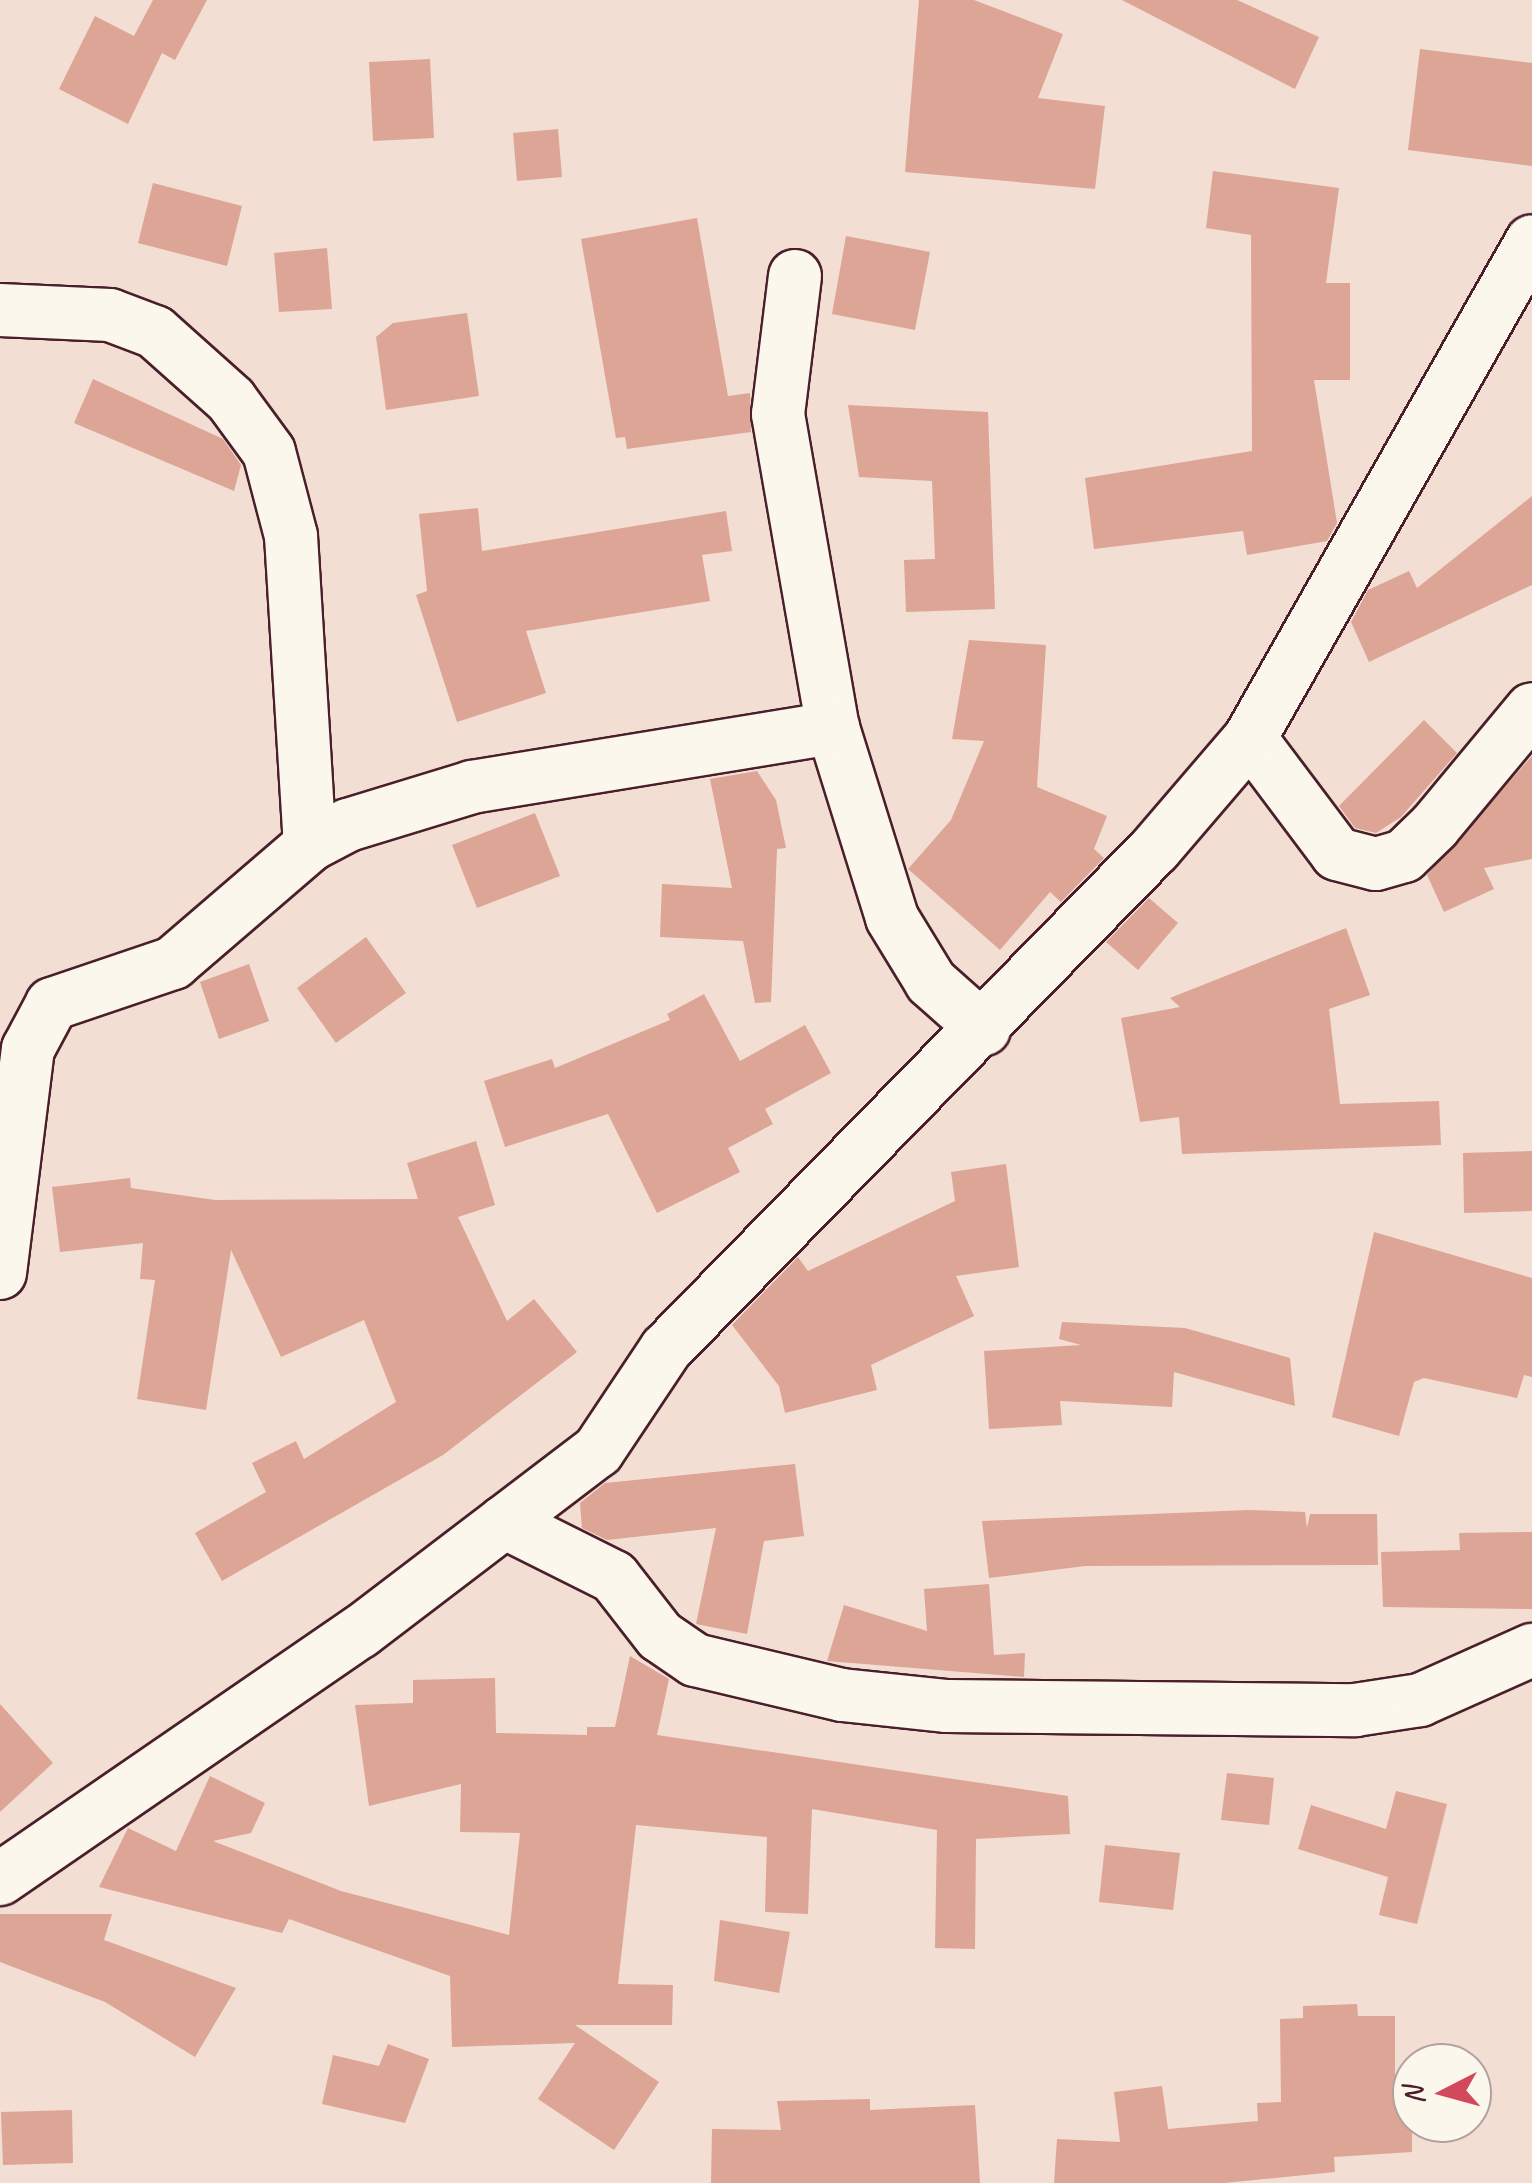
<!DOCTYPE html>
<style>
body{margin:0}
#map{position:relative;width:1532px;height:2183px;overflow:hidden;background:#f2ded2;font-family:Caveat,sans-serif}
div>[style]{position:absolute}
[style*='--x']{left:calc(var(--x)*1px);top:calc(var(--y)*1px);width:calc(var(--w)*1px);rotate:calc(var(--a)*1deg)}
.building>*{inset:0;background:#dda596}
.roads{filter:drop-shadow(2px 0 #4a1f2b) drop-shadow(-2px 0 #4a1f2b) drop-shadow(0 2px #4a1f2b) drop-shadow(0 -2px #4a1f2b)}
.minor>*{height:52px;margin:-26px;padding:0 26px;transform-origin:26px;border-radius:26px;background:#fbf7ec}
span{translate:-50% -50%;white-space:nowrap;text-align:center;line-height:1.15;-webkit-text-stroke:9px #fbf7ec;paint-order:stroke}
.north{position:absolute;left:1392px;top:2043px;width:100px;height:100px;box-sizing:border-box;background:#fbf7ec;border:2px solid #b4a19f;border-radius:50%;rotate:264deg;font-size:28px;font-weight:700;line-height:40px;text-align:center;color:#4a1f2b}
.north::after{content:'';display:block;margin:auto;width:35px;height:45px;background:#d1495b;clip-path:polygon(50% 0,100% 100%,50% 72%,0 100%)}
</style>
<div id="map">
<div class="building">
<div style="clip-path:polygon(153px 0,207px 0,175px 60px,162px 53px,128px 124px,59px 89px,95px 16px,134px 36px)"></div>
<div style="clip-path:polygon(919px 0,974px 0,1063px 34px,1038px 98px,1105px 106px,1095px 189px,905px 172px)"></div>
<div style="clip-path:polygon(1122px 0,1237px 0,1319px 37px,1295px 89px)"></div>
<div style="clip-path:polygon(1420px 49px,1532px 63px,1532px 166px,1408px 150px)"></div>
<div style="clip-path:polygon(430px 59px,434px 138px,373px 141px,369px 62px)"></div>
<div style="clip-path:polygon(558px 129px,562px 177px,517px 181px,513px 133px)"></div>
<div style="clip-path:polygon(1213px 171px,1339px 188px,1326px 283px,1350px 283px,1350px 380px,1314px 380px,1337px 523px,1327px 541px,1247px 555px,1243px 531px,1094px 549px,1085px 478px,1252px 451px,1251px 235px,1206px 228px)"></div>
<div style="clip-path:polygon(153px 183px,242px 206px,227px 266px,138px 243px)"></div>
<div style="clip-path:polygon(697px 218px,728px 396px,750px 393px,751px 432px,627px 449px,625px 437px,616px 438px,581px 239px)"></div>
<div style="clip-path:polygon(846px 236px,930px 252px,915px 330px,832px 314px)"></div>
<div style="clip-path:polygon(327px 248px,332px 309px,279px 312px,274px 253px)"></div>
<div style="clip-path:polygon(467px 313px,479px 396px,386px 410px,376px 337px,393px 323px)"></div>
<div style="clip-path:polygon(93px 379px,223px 439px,241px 465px,234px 491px,74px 423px)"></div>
<div style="clip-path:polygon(848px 405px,988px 412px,995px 609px,906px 612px,904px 560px,935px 559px,932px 481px,859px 477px)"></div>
<div style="clip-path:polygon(1532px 496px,1532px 585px,1369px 662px,1351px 622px,1368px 590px,1409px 571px,1417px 588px)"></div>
<div style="clip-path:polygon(478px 508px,482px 551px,726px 511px,732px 551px,702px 555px,710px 601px,526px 631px,546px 693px,457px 722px,416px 595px,427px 591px,419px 514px)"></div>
<div style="clip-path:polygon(969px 640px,1046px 645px,1037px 787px,1107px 816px,1094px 849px,1104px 858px,1061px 902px,1050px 892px,1000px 950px,908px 869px,951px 820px,984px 741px,952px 739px)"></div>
<div style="clip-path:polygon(1424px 720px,1457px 753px,1401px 817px,1376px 833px,1355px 828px,1339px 806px)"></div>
<div style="clip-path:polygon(1532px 756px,1532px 859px,1484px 868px,1494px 889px,1444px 912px,1427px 875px)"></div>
<div style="clip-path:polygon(757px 771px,776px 800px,786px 848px,777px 849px,771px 1002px,755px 1003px,743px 941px,660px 937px,662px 884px,732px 888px,710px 779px)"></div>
<div style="clip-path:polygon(535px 813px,560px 876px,477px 908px,452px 845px)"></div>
<div style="clip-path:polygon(1149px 898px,1178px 923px,1138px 970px,1106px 942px)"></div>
<div style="clip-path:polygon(1346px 928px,1370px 995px,1329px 1009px,1340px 1104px,1439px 1101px,1441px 1145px,1182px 1154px,1179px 1117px,1140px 1122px,1121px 1018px,1180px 1007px,1170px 998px)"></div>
<div style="clip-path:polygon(366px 937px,406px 993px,336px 1043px,297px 988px)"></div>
<div style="clip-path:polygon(249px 964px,269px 1021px,219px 1039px,200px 982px)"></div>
<div style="clip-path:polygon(704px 994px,740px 1061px,805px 1025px,831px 1073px,765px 1109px,773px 1124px,728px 1148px,740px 1172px,657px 1213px,608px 1114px,505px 1147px,484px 1081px,552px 1059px,555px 1068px,670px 1020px,667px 1014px)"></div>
<div style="clip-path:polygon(476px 1141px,495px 1205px,458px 1217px,507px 1321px,534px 1299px,577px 1352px,443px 1455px,222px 1581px,195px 1533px,266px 1492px,252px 1463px,296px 1441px,304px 1459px,396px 1402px,364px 1320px,281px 1357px,231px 1250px,206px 1410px,137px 1399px,155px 1280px,140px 1279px,143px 1243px,60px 1252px,52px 1187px,130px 1178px,131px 1188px,215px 1200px,418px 1199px,407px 1163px)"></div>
<div style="clip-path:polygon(1532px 1151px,1532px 1211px,1464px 1213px,1463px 1153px)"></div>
<div style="clip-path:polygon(1006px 1164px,1019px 1267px,956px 1276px,974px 1316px,871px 1365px,877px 1390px,785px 1413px,779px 1386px,732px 1325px,798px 1257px,808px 1271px,955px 1201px,951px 1172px)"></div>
<div style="clip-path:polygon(1374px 1232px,1532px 1278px,1532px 1377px,1524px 1375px,1517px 1398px,1424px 1378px,1414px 1382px,1399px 1436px,1332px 1417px)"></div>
<div style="clip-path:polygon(1062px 1322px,1185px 1328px,1290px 1358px,1295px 1406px,1174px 1372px,1172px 1407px,1060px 1401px,1062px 1425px,989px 1429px,984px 1351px,1081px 1345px,1059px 1339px)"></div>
<div style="clip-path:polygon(795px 1464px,804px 1536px,764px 1541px,747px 1634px,696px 1624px,716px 1528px,607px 1540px,582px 1528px,580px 1503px,605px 1483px)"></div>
<div style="clip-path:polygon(1249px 1510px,1305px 1512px,1307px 1528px,1310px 1514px,1377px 1514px,1378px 1565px,1085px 1566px,989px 1578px,982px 1521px)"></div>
<div style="clip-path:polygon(1532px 1532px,1532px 1609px,1383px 1607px,1381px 1552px,1460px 1550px,1459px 1533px)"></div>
<div style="clip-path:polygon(989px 1584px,994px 1655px,1025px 1653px,1024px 1677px,827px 1661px,844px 1605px,927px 1631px,924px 1589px)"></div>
<div style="clip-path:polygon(630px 1656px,669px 1679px,657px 1735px,1068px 1796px,1070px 1834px,976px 1839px,975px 1949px,935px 1948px,937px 1830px,812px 1809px,808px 1914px,765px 1912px,767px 1837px,636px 1825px,618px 1984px,673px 1985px,672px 2025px,575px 2025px,659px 2082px,614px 2150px,538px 2099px,575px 2043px,452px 2047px,450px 1976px,289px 1919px,282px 1933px,99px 1887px,128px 1828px,176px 1851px,210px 1776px,265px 1803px,251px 1833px,213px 1841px,341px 1891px,509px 1935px,520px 1833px,460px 1832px,461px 1784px,369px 1806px,355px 1705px,413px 1703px,413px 1680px,495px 1678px,496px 1733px,587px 1735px,587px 1727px,615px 1727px)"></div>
<div style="clip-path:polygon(0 1704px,53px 1763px,0 1812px)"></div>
<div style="clip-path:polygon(1227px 1773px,1274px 1778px,1269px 1825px,1221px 1820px)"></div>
<div style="clip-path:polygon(1396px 1791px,1447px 1804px,1417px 1924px,1379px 1915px,1388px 1877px,1298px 1849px,1311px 1805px,1386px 1829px)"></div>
<div style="clip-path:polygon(1105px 1845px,1180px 1853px,1173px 1910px,1099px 1902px)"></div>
<div style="clip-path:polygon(0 1914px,112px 1914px,104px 1940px,236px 1988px,195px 2057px,105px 2002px,0 1962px)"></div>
<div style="clip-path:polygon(720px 1920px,790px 1932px,779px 1993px,714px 1981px)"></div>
<div style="clip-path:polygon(1357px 2004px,1358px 2016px,1395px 2016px,1395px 2096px,1412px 2095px,1412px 2152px,1334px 2157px,1335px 2172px,1224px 2183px,1054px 2183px,1057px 2139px,1120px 2142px,1114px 2092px,1162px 2086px,1168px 2129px,1258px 2121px,1257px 2103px,1281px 2102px,1280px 2019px,1303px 2018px,1303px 2006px)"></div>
<div style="clip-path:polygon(388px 2044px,429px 2059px,405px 2123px,322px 2104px,333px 2055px,379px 2066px)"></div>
<div style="clip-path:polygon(870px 2099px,870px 2110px,975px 2105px,980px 2183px,711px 2183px,712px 2129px,781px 2130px,777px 2101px)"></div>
<div style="clip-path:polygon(72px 2110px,73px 2163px,3px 2165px,1px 2112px)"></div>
</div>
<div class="roads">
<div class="minor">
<div style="--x:795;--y:276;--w:139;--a:97"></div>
<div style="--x:778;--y:414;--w:319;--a:80.1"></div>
<div style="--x:833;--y:728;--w:199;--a:72.7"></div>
<div style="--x:892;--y:918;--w:75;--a:58.6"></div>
<div style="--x:931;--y:982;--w:71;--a:41.6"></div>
<div style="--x:0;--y:310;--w:110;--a:2.6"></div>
<div style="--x:110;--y:315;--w:48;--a:20.7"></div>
<div style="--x:155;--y:332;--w:102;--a:41.8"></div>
<div style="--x:231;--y:400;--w:64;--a:53.8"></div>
<div style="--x:269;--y:452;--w:87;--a:75.3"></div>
<div style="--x:291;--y:536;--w:310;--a:86.5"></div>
<div style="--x:1250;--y:738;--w:145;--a:53.1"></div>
<div style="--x:1337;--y:854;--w:40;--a:14.4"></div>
<div style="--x:1376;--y:864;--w:29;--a:-16"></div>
<div style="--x:1404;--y:856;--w:42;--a:-44"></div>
<div style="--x:1434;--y:827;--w:153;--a:-50.3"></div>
<div style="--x:0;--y:1273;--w:226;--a:-82.9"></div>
<div style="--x:28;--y:1049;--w:51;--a:-61.9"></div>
<div style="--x:52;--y:1004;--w:128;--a:-18.7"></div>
<div style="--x:173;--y:963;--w:181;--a:-40.7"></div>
<div style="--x:310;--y:845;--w:43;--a:-27.8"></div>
<div style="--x:348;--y:825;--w:130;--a:-17"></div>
<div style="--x:472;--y:787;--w:366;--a:-9.3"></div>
<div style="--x:504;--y:1522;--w:123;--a:26.6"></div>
<div style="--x:614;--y:1577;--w:75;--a:52.1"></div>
<div style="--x:660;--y:1636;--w:42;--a:34.4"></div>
<div style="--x:695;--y:1660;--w:151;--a:13.4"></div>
<div style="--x:842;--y:1695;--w:106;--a:6"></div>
<div style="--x:947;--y:1706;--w:408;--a:0.6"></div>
<div style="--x:1355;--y:1710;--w:66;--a:-8.7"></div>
<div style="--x:1420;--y:1700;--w:123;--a:-24.1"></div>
<div style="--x:0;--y:1879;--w:437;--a:-34.5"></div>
<div style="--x:360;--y:1632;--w:299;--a:-37.3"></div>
<div style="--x:598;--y:1451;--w:123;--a:-56.3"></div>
<div style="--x:666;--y:1349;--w:699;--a:-45.64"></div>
<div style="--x:1155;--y:849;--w:146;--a:-49.4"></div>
<div style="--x:1250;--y:738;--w:571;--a:-60.43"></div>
</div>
</div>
<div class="north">N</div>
</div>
